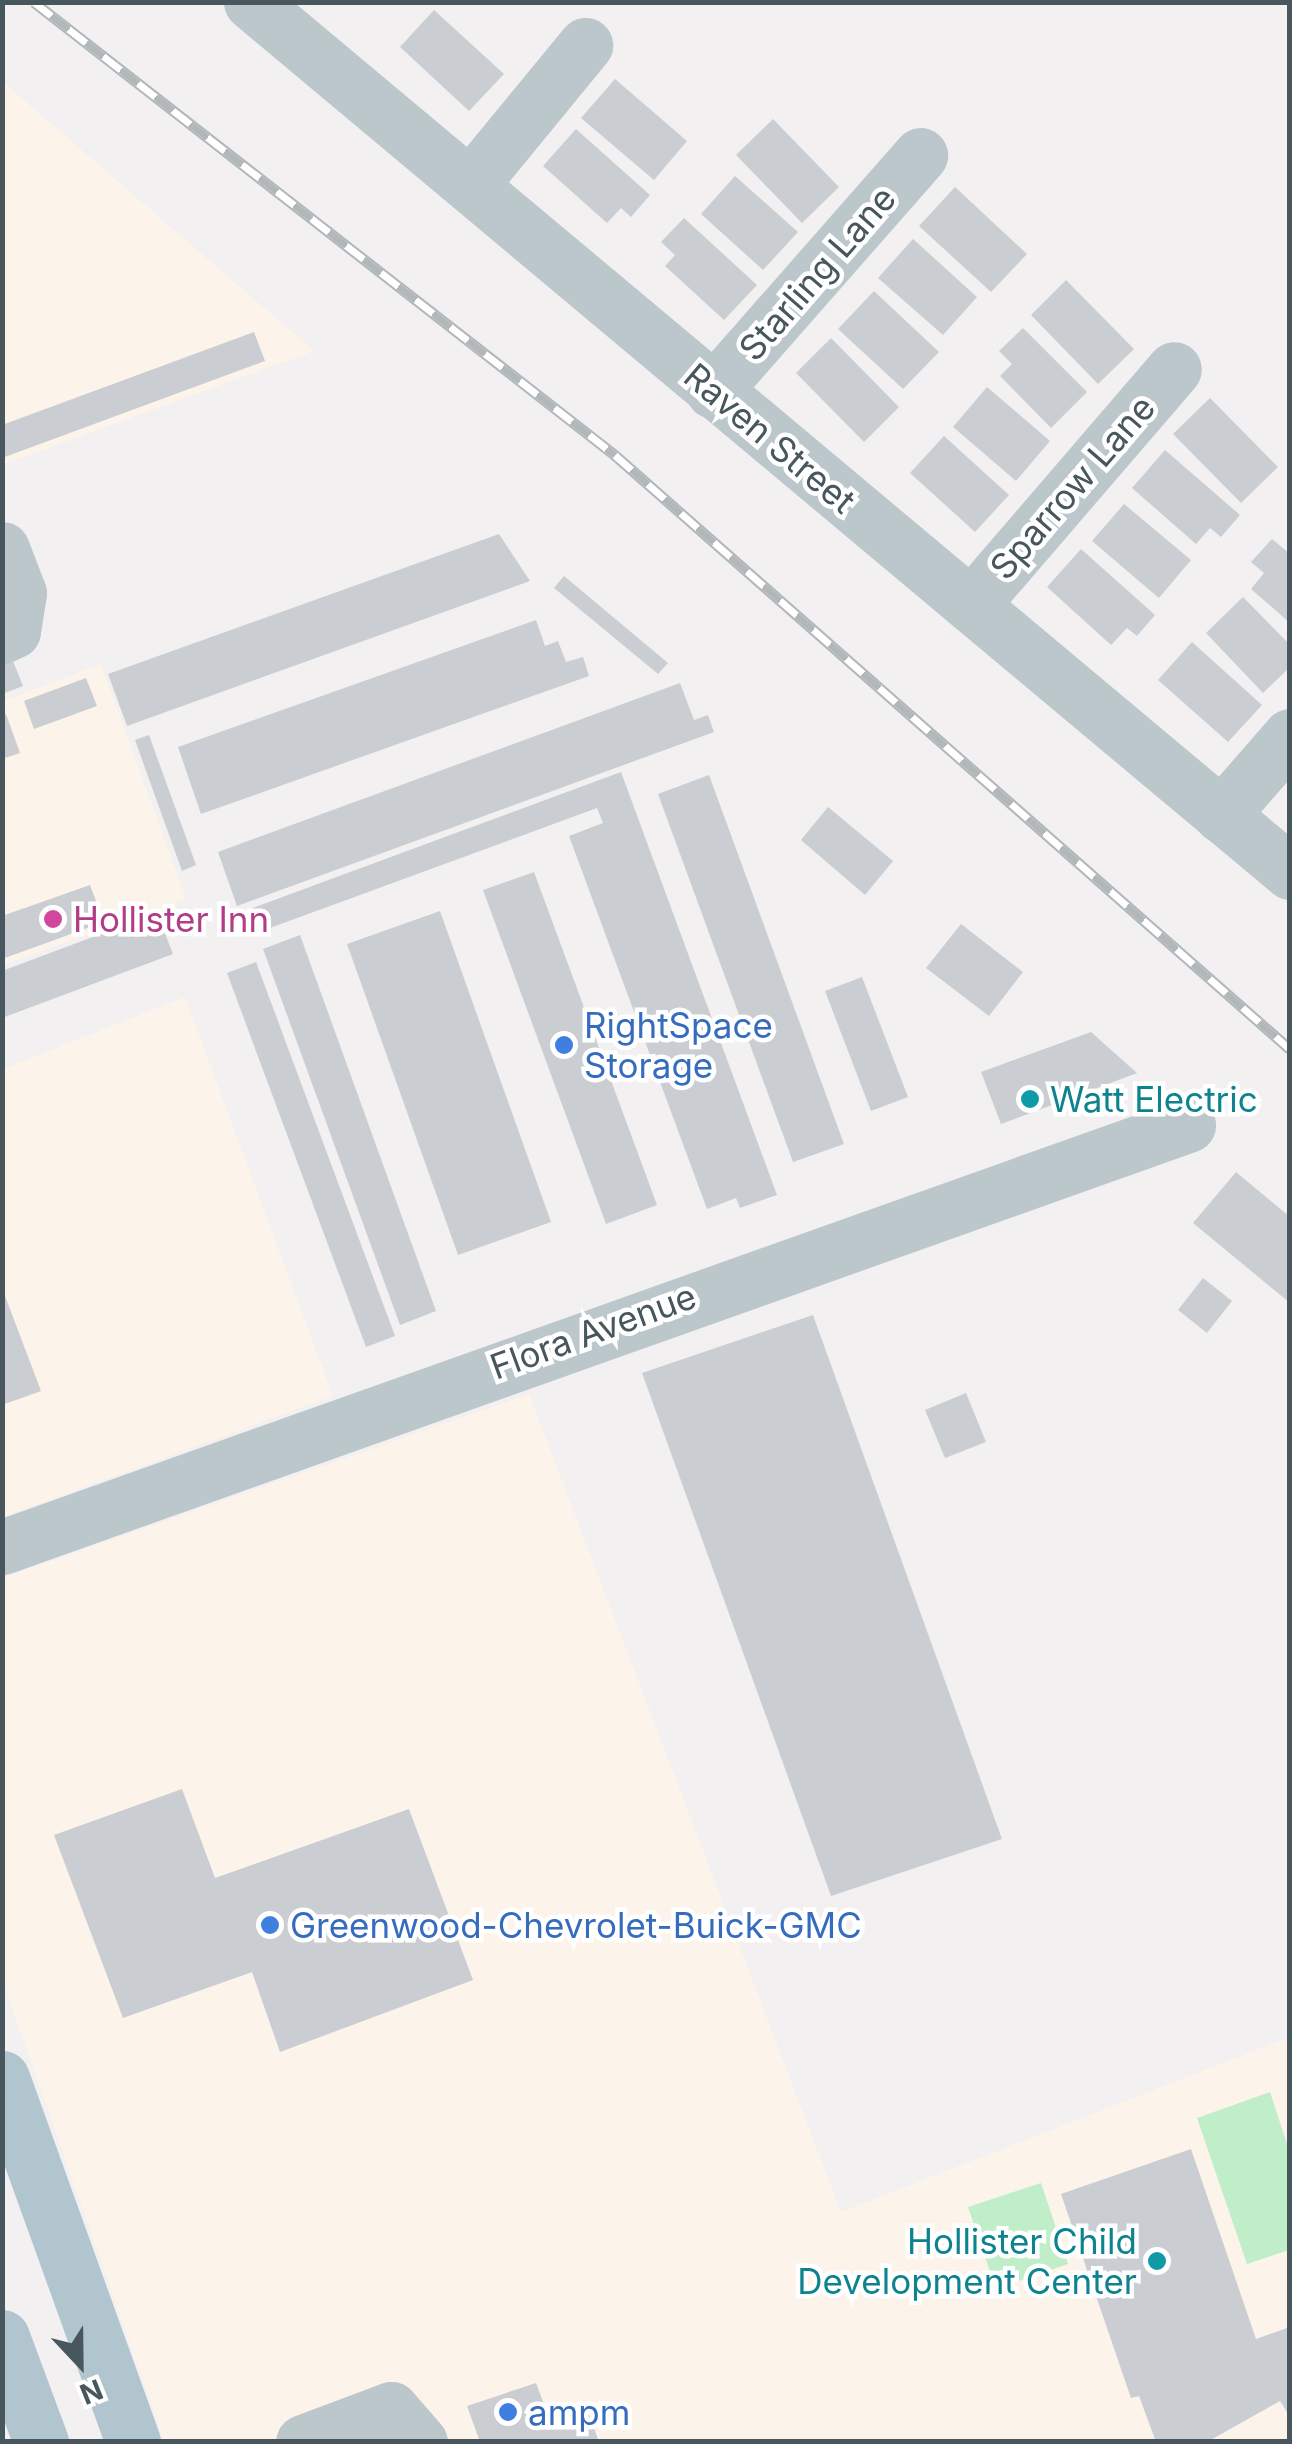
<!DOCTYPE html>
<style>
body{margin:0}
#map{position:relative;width:1292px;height:2444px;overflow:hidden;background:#f2f0f0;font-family:Inter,sans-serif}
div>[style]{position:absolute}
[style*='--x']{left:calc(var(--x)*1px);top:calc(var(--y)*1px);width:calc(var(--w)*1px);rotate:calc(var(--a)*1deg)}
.commercial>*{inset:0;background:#fcf3ea}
.green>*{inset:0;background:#bfeec8}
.building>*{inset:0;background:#caced2}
.minor>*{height:55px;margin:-27.5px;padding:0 27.5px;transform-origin:27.5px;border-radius:27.5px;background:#bcc7cc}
.major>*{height:55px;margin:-27.5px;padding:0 27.5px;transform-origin:27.5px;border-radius:27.5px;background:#b0c5ce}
.rail>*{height:11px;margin-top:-5.5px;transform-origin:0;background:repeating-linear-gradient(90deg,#fff 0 22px,#b2b7ba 0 44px);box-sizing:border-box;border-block:2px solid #b2b7ba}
.dots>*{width:28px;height:28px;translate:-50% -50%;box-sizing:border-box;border:5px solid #fff;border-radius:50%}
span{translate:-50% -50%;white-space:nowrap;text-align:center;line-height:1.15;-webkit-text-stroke:9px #fff;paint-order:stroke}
.street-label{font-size:35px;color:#48575d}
.hotel-label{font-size:35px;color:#b23c85}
.left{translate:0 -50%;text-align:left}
.shop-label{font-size:35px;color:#366cbe}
.culture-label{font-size:35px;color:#0d838f}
.right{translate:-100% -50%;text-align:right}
.frame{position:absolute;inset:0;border:5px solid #48575d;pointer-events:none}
.north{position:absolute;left:30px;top:2314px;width:100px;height:100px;-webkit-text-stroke:8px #fff;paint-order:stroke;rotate:158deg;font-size:28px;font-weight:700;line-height:40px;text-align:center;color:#48575d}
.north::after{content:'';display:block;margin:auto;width:35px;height:45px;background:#48575d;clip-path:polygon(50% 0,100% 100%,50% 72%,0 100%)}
</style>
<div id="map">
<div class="commercial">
<div style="clip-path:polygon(3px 82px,314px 351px,2px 465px)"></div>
<div style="clip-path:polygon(101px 664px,186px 899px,3px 965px,3px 701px)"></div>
<div style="clip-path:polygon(185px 997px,333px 1396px,3px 1517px,3px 1069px)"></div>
<div style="clip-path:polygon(529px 1394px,841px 2212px,1289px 2037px,1289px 2441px,164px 2441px,3px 1982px,2px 1578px)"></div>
</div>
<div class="green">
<div style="clip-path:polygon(1270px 2092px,1289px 2150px,1289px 2250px,1247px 2264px,1197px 2118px)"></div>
<div style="clip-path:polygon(1041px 2183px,1068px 2264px,996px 2289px,968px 2207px)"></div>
</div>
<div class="building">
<div style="clip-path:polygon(434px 10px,504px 74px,469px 111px,400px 47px)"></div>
<div style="clip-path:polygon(615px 79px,687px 141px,654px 180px,581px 118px)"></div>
<div style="clip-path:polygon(773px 119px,839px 187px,802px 223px,736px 155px)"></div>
<div style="clip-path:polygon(576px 129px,650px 195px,631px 217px,621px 208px,607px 223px,543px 166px)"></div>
<div style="clip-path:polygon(735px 176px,798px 232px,763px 270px,701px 214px)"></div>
<div style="clip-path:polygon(955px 187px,1027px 254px,991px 292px,919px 226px)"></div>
<div style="clip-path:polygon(684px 218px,757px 285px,724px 320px,665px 266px,675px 255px,661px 242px)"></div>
<div style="clip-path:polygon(913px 239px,977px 297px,943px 335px,878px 278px)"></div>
<div style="clip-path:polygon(1066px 280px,1134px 349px,1098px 384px,1031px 315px)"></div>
<div style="clip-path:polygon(874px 291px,939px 352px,903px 389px,838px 329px)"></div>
<div style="clip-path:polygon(1023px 328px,1087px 392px,1051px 428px,1000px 376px,1012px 364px,999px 351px)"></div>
<div style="clip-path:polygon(254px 332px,265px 361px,2px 458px,2px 425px)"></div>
<div style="clip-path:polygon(831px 338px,899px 407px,864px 442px,796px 373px)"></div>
<div style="clip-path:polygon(987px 387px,1050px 441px,1016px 481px,953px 427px)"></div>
<div style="clip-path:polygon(1210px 398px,1278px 467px,1241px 503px,1173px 434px)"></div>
<div style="clip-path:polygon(944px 436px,1009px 495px,975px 532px,910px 473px)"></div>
<div style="clip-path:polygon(1165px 450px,1240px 515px,1221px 537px,1210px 528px,1196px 544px,1132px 488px)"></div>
<div style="clip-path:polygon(1124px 504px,1191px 560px,1159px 598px,1092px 541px)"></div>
<div style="clip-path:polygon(499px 534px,530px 581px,127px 726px,108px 674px)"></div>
<div style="clip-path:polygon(1272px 539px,1290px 554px,1290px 623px,1251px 589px,1264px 573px,1251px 562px)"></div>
<div style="clip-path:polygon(1081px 549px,1155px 615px,1137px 636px,1127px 628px,1111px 645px,1047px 587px)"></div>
<div style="clip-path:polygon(564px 576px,668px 663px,658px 674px,554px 588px)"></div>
<div style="clip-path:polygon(1243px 597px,1290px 645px,1290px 667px,1263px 693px,1206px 633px)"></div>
<div style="clip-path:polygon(536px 620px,545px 646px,558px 641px,566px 662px,583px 657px,589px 676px,201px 814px,178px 747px)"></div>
<div style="clip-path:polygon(1192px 642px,1262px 705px,1228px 742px,1158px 680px)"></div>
<div style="clip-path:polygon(10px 654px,23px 686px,2px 694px,2px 657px)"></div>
<div style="clip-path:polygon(86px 678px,97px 706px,34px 729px,24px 701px)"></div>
<div style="clip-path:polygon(680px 683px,694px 720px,708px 715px,714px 732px,237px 906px,218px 852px)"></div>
<div style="clip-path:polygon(6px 714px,20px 753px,2px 759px,2px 716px)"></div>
<div style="clip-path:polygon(149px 735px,196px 865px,182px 871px,135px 740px)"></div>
<div style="clip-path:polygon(621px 772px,777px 1195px,740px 1208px,736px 1198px,707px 1209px,569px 836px,603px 823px,597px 808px,259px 932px,250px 909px)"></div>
<div style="clip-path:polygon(709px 775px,844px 1144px,793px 1162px,658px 794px)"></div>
<div style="clip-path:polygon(828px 807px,893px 861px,865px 895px,801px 840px)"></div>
<div style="clip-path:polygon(534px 872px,657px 1205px,606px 1224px,483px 890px)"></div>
<div style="clip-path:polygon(90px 885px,104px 922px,2px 959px,2px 916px)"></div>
<div style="clip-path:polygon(440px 911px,551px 1222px,458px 1255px,347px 944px)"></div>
<div style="clip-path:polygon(157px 913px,173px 954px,2px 1018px,2px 971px)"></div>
<div style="clip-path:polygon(961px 924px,1023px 972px,989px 1016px,926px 968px)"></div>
<div style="clip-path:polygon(300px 935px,436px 1311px,400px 1325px,263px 949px)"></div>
<div style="clip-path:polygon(256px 962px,395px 1336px,366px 1347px,227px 973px)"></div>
<div style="clip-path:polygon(862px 977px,908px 1097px,871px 1111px,825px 991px)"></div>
<div style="clip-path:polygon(1091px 1032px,1137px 1073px,1001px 1124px,981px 1072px)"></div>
<div style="clip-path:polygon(1236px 1172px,1290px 1217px,1290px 1303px,1193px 1223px)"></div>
<div style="clip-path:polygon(1203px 1278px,1232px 1301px,1207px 1333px,1178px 1310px)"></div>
<div style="clip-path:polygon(2px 1288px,41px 1391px,2px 1405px)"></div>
<div style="clip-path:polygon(813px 1315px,1002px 1839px,831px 1896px,642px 1373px)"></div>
<div style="clip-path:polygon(966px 1393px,986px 1442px,945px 1458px,925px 1410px)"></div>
<div style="clip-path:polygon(182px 1789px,215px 1878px,409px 1809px,473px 1980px,280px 2052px,252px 1972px,123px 2018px,54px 1835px)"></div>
<div style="clip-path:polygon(1191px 2149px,1256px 2339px,1290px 2327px,1290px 2417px,1280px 2401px,1207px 2442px,1156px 2442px,1139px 2396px,1131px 2398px,1061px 2194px)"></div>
<div style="clip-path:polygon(536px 2383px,549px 2418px,586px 2406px,599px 2442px,480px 2442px,467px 2406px)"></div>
</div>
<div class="minor">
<div style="--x:251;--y:2;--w:1355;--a:39.94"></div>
<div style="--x:471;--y:184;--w:180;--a:-50.6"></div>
<div style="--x:713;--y:391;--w:314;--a:-48.7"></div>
<div style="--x:2;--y:549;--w:47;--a:68.9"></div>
<div style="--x:19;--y:593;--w:38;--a:99"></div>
<div style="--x:13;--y:631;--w:12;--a:156"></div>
<div style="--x:971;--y:605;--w:311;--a:-49.3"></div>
<div style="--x:1221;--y:815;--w:105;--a:-48.9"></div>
<div style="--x:2;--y:1547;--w:1259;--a:-19.59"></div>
<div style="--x:303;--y:2442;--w:94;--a:-20.6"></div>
<div style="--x:391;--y:2409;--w:44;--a:48.7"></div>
</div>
<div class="major">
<div style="--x:2;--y:2078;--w:387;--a:70.2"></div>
<div style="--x:2;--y:2337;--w:112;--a:69.6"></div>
</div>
<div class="rail">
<div style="--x:34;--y:2;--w:737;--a:37.94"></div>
<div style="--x:615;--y:455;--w:899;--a:41.35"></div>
</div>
<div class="dots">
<div style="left:53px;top:919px;background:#d1479c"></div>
<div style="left:564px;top:1045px;background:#3f7fe0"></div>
<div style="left:1030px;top:1099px;background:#0f9aa8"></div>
<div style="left:270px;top:1925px;background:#3f7fe0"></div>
<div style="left:1157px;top:2261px;background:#0f9aa8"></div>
<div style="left:508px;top:2412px;background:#3f7fe0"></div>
</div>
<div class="street-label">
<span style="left:817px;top:273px;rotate:-49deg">Starling Lane</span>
<span style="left:770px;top:438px;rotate:40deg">Raven Street</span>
<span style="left:1072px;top:487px;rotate:-49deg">Sparrow Lane</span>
<span style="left:593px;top:1331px;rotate:-20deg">Flora Avenue</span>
</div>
<div class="hotel-label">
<span class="left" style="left:73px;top:919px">Hollister Inn</span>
</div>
<div class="shop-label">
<span class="left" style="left:584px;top:1045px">RightSpace<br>Storage</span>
<span class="left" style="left:290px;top:1925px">Greenwood-Chevrolet-Buick-GMC</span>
<span class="left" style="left:528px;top:2412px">ampm</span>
</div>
<div class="culture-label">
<span class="left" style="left:1050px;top:1099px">Watt Electric</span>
<span class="right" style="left:1137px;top:2261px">Hollister Child<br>Development Center</span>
</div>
<div class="frame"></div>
<div class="north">N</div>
</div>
